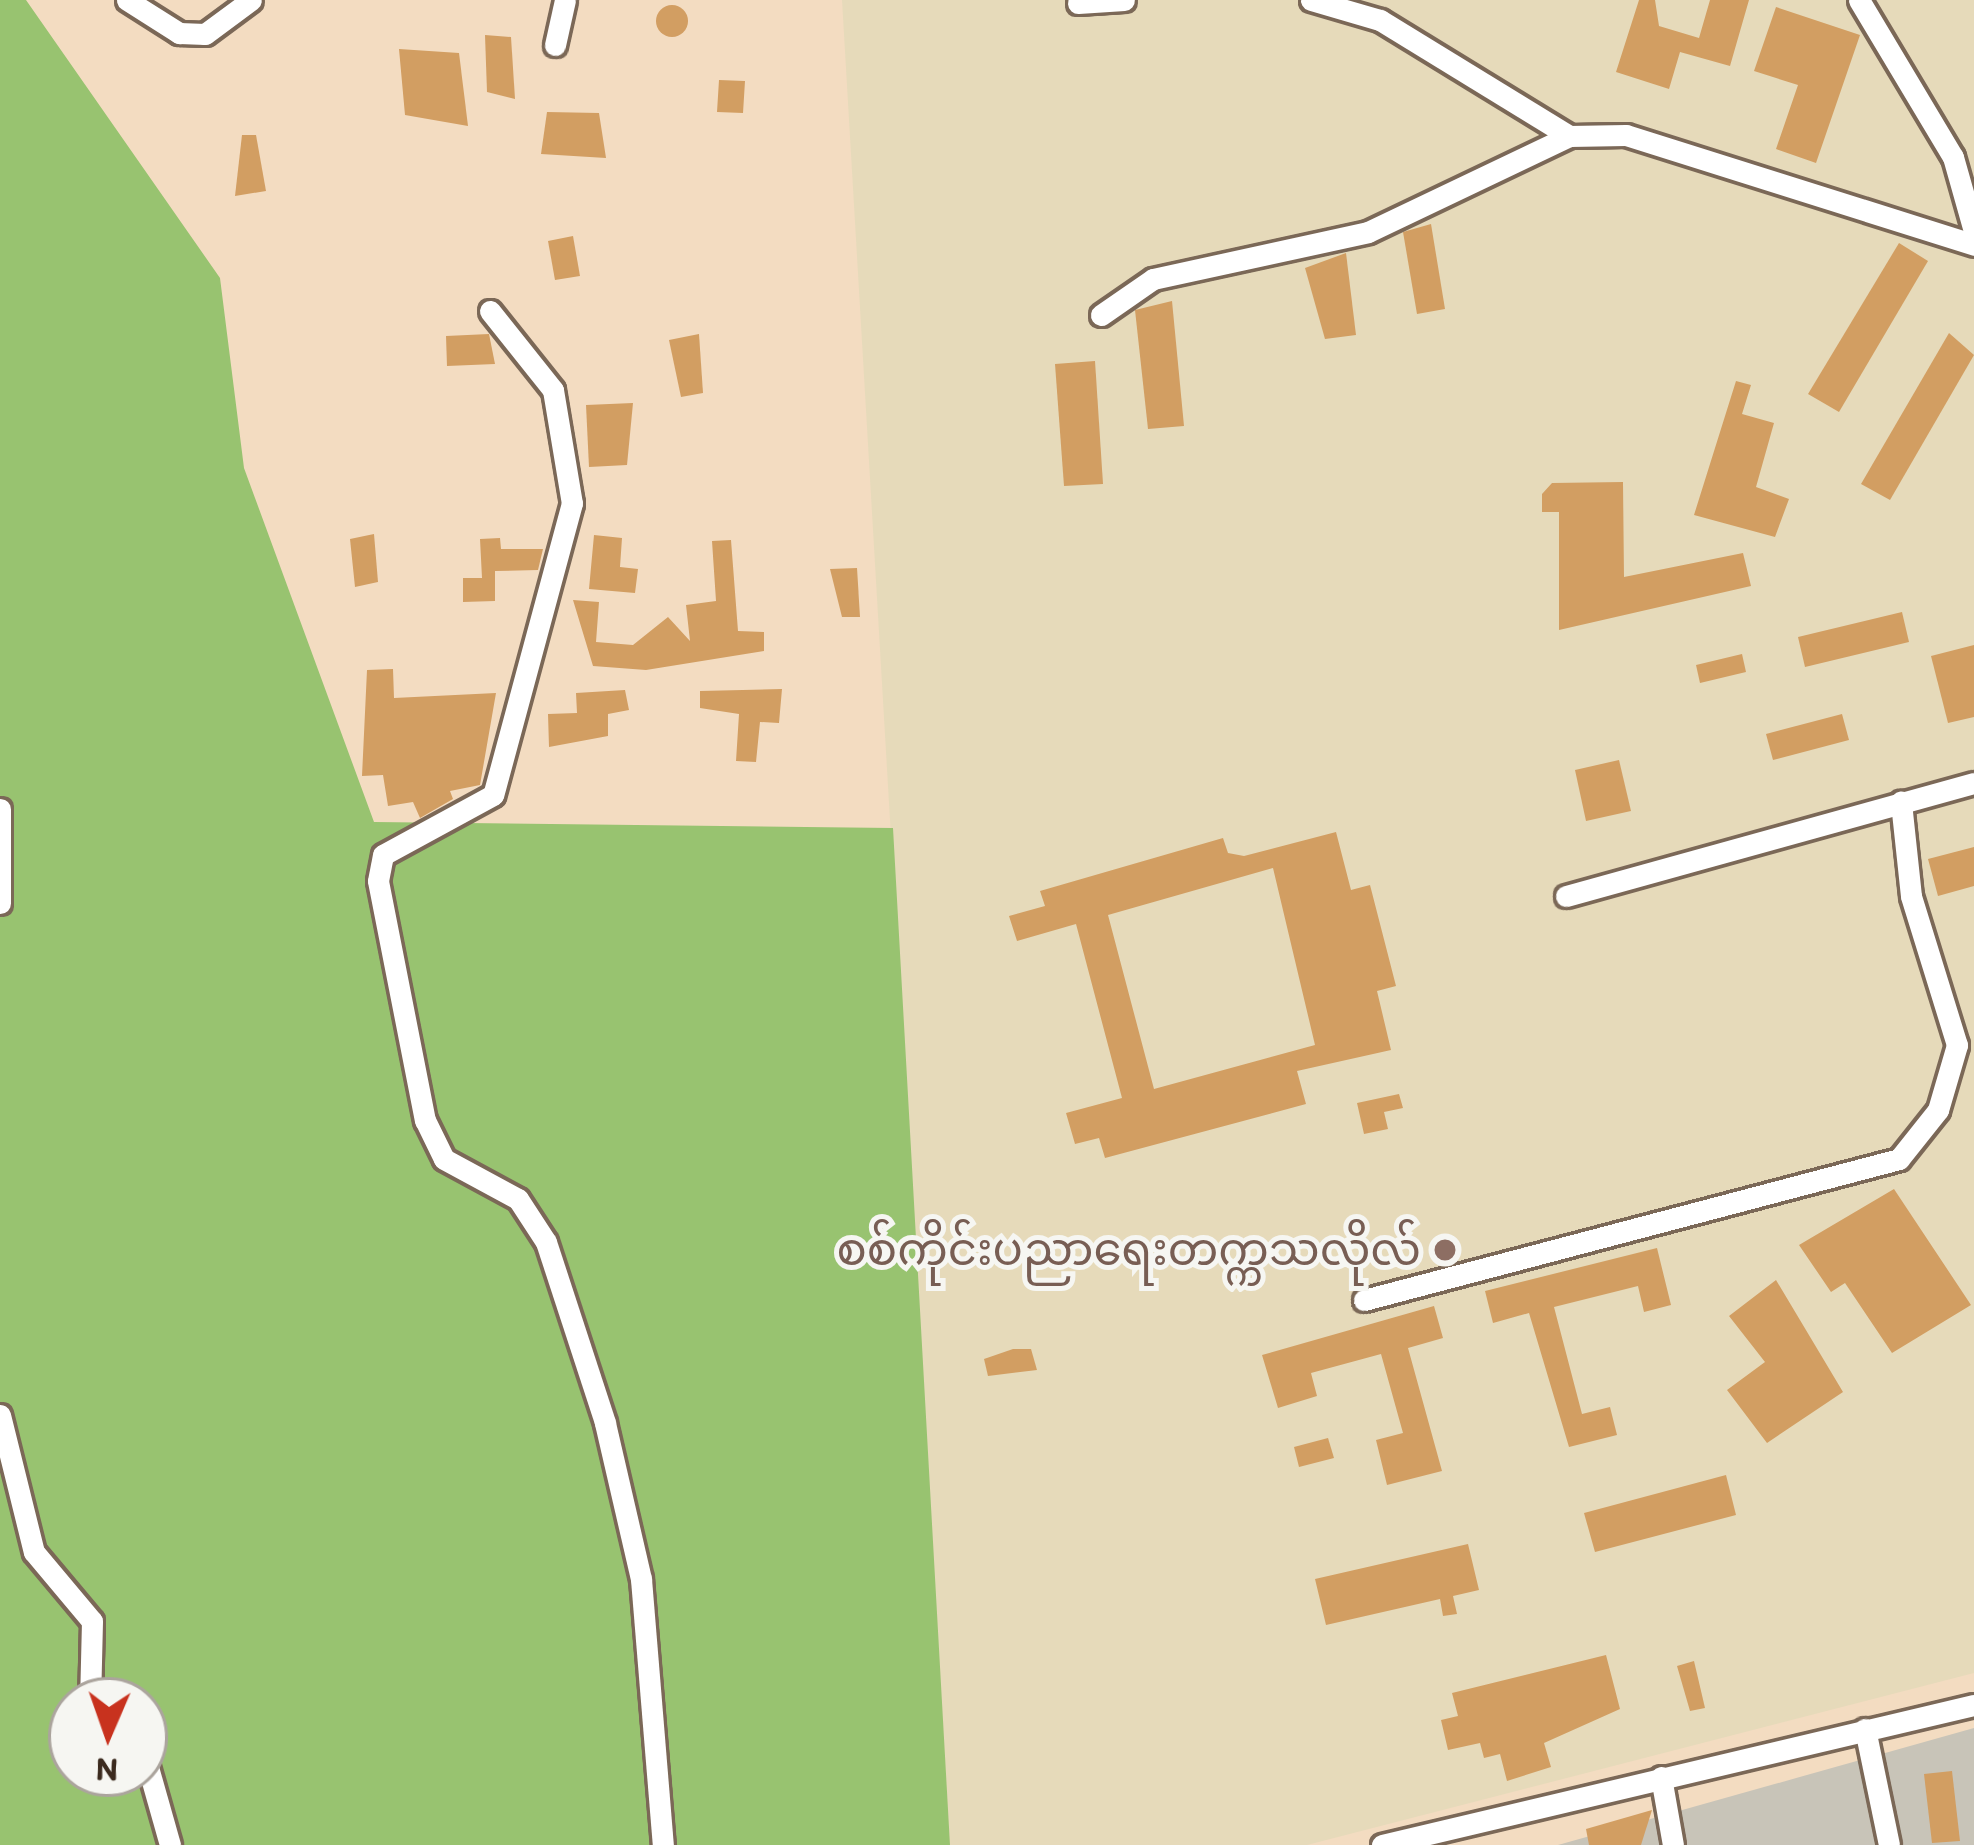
<!DOCTYPE html>
<meta charset="utf-8">
<style>
body{margin:0}
#map{position:relative;width:1974px;height:1845px;overflow:hidden;background:#f3dcc1;font-family:Itim,"Noto Sans Myanmar",sans-serif}
div>[style]{position:absolute}
[style*='--x']{left:calc(var(--x)*1px);top:calc(var(--y)*1px);width:calc(var(--w)*1px);rotate:calc(var(--a)*1deg)}
.built>*{inset:0;background:#e6daba}
.industrial>*{inset:0;background:#c8c4b8}
.green>*{inset:0;background:#98c370}
.building>*{inset:0;background:#d29e62}
.round{border-radius:50%}
.roads{filter:drop-shadow(3px 0 #7b6857) drop-shadow(-3px 0 #7b6857) drop-shadow(0 3px #7b6857) drop-shadow(0 -3px #7b6857)}
.minor>*{height:21px;margin:-10.5px;padding:0 10.5px;transform-origin:10.5px;border-radius:10.5px;background:#fff}
.dots>*{width:33px;height:33px;translate:-50% -50%;box-sizing:border-box;border:6px solid #f6f6f2;border-radius:50%}
span{translate:-50% -50%;white-space:nowrap;text-align:center;line-height:1.15;-webkit-text-stroke:10px #f6f6f2;paint-order:stroke}
.education-label{font-size:45px;color:#785e54}
.right{translate:-100% -50%;text-align:right}
.north{position:absolute;left:48px;top:1677px;width:120px;height:120px;box-sizing:border-box;background:#f6f6f2;border:3px solid #aba49d;border-radius:50%;rotate:182deg;font-size:33px;font-weight:700;line-height:48px;text-align:center;color:#3b2a1e}
.north::after{content:'';display:block;margin:auto;width:42px;height:54px;background:#c8321e;clip-path:polygon(50% 0,100% 100%,50% 72%,0 100%)}
</style>
<div id="map">
<div class="built">
<div style="clip-path:polygon(842px 0,1974px 0,1974px 1673px,1307px 1845px,950px 1845px)"></div>
</div>
<div class="industrial">
<div style="clip-path:polygon(1974px 1728px,1974px 1845px,1558px 1845px)"></div>
</div>
<div class="green">
<div style="clip-path:polygon(evenodd,0 0,26px 0,220px 278px,244px 468px,374px 822px,893px 828px,950px 1845px,0 1845px,0 0,72px 1701px,144px 1701px,144px 1773px,72px 1773px,72px 1701px)"></div>
</div>
<div class="building">
<div style="clip-path:polygon(1639px 0,1655px 0,1659px 26px,1699px 38px,1710px 0,1749px 0,1730px 66px,1680px 52px,1669px 89px,1616px 72px)"></div>
<div class="round" style="left:656px;top:5px;width:32px;height:32px"></div>
<div style="clip-path:polygon(1776px 7px,1860px 35px,1816px 163px,1776px 149px,1798px 85px,1754px 71px)"></div>
<div style="clip-path:polygon(485px 35px,511px 37px,515px 99px,487px 92px)"></div>
<div style="clip-path:polygon(399px 49px,459px 53px,468px 126px,405px 115px)"></div>
<div style="clip-path:polygon(719px 80px,745px 81px,743px 113px,717px 112px)"></div>
<div style="clip-path:polygon(547px 112px,599px 113px,606px 158px,541px 154px)"></div>
<div style="clip-path:polygon(242px 135px,256px 135px,266px 191px,235px 196px)"></div>
<div style="clip-path:polygon(1431px 224px,1445px 309px,1417px 314px,1403px 232px)"></div>
<div style="clip-path:polygon(573px 236px,580px 276px,555px 280px,548px 241px)"></div>
<div style="clip-path:polygon(1899px 243px,1928px 261px,1839px 412px,1808px 394px)"></div>
<div style="clip-path:polygon(1346px 253px,1356px 335px,1325px 339px,1305px 268px)"></div>
<div style="clip-path:polygon(1172px 301px,1184px 426px,1148px 429px,1135px 310px)"></div>
<div style="clip-path:polygon(1949px 333px,1974px 355px,1890px 500px,1861px 484px)"></div>
<div style="clip-path:polygon(489px 334px,495px 364px,447px 366px,446px 336px)"></div>
<div style="clip-path:polygon(699px 334px,703px 393px,681px 397px,669px 340px)"></div>
<div style="clip-path:polygon(1095px 361px,1103px 484px,1064px 486px,1055px 364px)"></div>
<div style="clip-path:polygon(1736px 381px,1751px 385px,1742px 414px,1774px 423px,1756px 487px,1789px 499px,1775px 537px,1694px 515px)"></div>
<div style="clip-path:polygon(633px 403px,627px 465px,589px 467px,586px 405px)"></div>
<div style="clip-path:polygon(1623px 482px,1624px 577px,1743px 553px,1751px 586px,1559px 630px,1559px 512px,1542px 512px,1542px 494px,1552px 483px)"></div>
<div style="clip-path:polygon(374px 534px,378px 582px,355px 587px,350px 539px)"></div>
<div style="clip-path:polygon(594px 535px,622px 538px,620px 567px,638px 569px,635px 593px,589px 589px)"></div>
<div style="clip-path:polygon(500px 538px,501px 549px,543px 549px,538px 570px,495px 571px,495px 601px,463px 602px,463px 578px,482px 578px,480px 539px)"></div>
<div style="clip-path:polygon(731px 540px,738px 631px,764px 632px,764px 651px,646px 670px,593px 666px,573px 600px,599px 602px,596px 642px,633px 645px,668px 617px,690px 641px,686px 605px,716px 601px,712px 541px)"></div>
<div style="clip-path:polygon(857px 568px,860px 617px,842px 617px,830px 569px)"></div>
<div style="clip-path:polygon(1902px 612px,1909px 642px,1805px 667px,1798px 637px)"></div>
<div style="clip-path:polygon(1974px 645px,1974px 717px,1948px 723px,1931px 656px)"></div>
<div style="clip-path:polygon(1742px 654px,1746px 672px,1700px 683px,1696px 665px)"></div>
<div style="clip-path:polygon(393px 669px,394px 698px,496px 693px,480px 785px,450px 791px,453px 799px,420px 818px,413px 802px,388px 806px,383px 775px,362px 776px,367px 670px)"></div>
<div style="clip-path:polygon(782px 689px,779px 723px,760px 722px,756px 762px,736px 761px,739px 714px,700px 708px,700px 691px)"></div>
<div style="clip-path:polygon(625px 690px,629px 710px,608px 714px,608px 736px,549px 747px,548px 714px,577px 713px,576px 693px)"></div>
<div style="clip-path:polygon(1842px 714px,1849px 740px,1773px 760px,1766px 734px)"></div>
<div style="clip-path:polygon(1619px 760px,1631px 811px,1586px 821px,1575px 770px)"></div>
<div style="clip-path:polygon(evenodd,1336px 832px,1351px 890px,1370px 885px,1396px 986px,1377px 991px,1391px 1050px,1297px 1071px,1306px 1104px,1105px 1158px,1099px 1138px,1075px 1144px,1066px 1113px,1122px 1098px,1076px 924px,1017px 941px,1009px 916px,1045px 906px,1040px 891px,1223px 838px,1228px 853px,1244px 856px,1336px 832px,1273px 868px,1315px 1045px,1154px 1089px,1108px 915px,1273px 868px)"></div>
<div style="clip-path:polygon(1974px 847px,1974px 886px,1938px 896px,1928px 859px)"></div>
<div style="clip-path:polygon(1399px 1094px,1403px 1108px,1384px 1112px,1388px 1129px,1364px 1134px,1357px 1103px)"></div>
<div style="clip-path:polygon(1894px 1189px,1971px 1305px,1892px 1353px,1845px 1283px,1831px 1292px,1799px 1245px)"></div>
<div style="clip-path:polygon(1657px 1248px,1671px 1305px,1644px 1312px,1638px 1286px,1554px 1307px,1582px 1414px,1610px 1407px,1617px 1435px,1569px 1447px,1529px 1313px,1493px 1323px,1485px 1291px)"></div>
<div style="clip-path:polygon(1776px 1280px,1843px 1392px,1767px 1443px,1727px 1390px,1765px 1362px,1729px 1316px)"></div>
<div style="clip-path:polygon(1434px 1306px,1443px 1338px,1408px 1348px,1442px 1471px,1387px 1485px,1376px 1440px,1403px 1433px,1381px 1354px,1311px 1373px,1317px 1396px,1278px 1408px,1262px 1355px)"></div>
<div style="clip-path:polygon(1013px 1349px,1031px 1349px,1037px 1370px,988px 1376px,984px 1359px)"></div>
<div style="clip-path:polygon(1328px 1438px,1334px 1458px,1299px 1467px,1294px 1447px)"></div>
<div style="clip-path:polygon(1726px 1475px,1736px 1515px,1595px 1552px,1584px 1513px)"></div>
<div style="clip-path:polygon(1468px 1544px,1479px 1590px,1453px 1596px,1457px 1614px,1443px 1616px,1440px 1599px,1326px 1625px,1315px 1579px)"></div>
<div style="clip-path:polygon(1606px 1655px,1620px 1709px,1544px 1743px,1551px 1767px,1507px 1781px,1500px 1754px,1484px 1758px,1480px 1743px,1448px 1750px,1441px 1720px,1458px 1716px,1452px 1693px)"></div>
<div style="clip-path:polygon(1694px 1661px,1705px 1708px,1690px 1711px,1677px 1666px)"></div>
<div style="clip-path:polygon(1952px 1771px,1960px 1841px,1932px 1843px,1924px 1774px)"></div>
<div style="clip-path:polygon(1652px 1810px,1641px 1845px,1589px 1845px,1586px 1829px)"></div>
</div>
<div class="roads">
<div class="minor">
<div style="--x:127;--y:0;--w:62;--a:32.4"></div>
<div style="--x:179;--y:33;--w:26;--a:2"></div>
<div style="--x:205;--y:34;--w:57;--a:-36.5"></div>
<div style="--x:1311;--y:0;--w:72;--a:16.2"></div>
<div style="--x:1380;--y:20;--w:222;--a:31.5"></div>
<div style="--x:1859;--y:0;--w:183;--a:59.1"></div>
<div style="--x:1953;--y:157;--w:77;--a:74.2"></div>
<div style="--x:1078;--y:3;--w:46;--a:-3.7"></div>
<div style="--x:555;--y:45;--w:46;--a:-77.5"></div>
<div style="--x:490;--y:311;--w:101;--a:51.4"></div>
<div style="--x:553;--y:390;--w:115;--a:80.5"></div>
<div style="--x:572;--y:503;--w:302;--a:105.1"></div>
<div style="--x:493;--y:795;--w:125;--a:151.4"></div>
<div style="--x:383;--y:855;--w:26;--a:101"></div>
<div style="--x:378;--y:881;--w:244;--a:78.9"></div>
<div style="--x:425;--y:1120;--w:43;--a:64"></div>
<div style="--x:444;--y:1159;--w:84;--a:28.4"></div>
<div style="--x:518;--y:1199;--w:51;--a:56.9"></div>
<div style="--x:546;--y:1242;--w:190;--a:71.9"></div>
<div style="--x:605;--y:1423;--w:160;--a:77"></div>
<div style="--x:641;--y:1579;--w:267;--a:85.3"></div>
<div style="--x:1101;--y:315;--w:63;--a:-34.7"></div>
<div style="--x:1153;--y:279;--w:220;--a:-12.3"></div>
<div style="--x:1368;--y:232;--w:223;--a:-25.5"></div>
<div style="--x:1569;--y:136;--w:57;--a:-1"></div>
<div style="--x:1626;--y:135;--w:365;--a:17.5"></div>
<div style="--x:0;--y:809;--w:94;--a:90"></div>
<div style="--x:1566;--y:896;--w:423;--a:-15.5"></div>
<div style="--x:1364;--y:1300;--w:553;--a:-14.76"></div>
<div style="--x:1899;--y:1159;--w:63;--a:-51.5"></div>
<div style="--x:1938;--y:1110;--w:68;--a:-73.7"></div>
<div style="--x:1957;--y:1045;--w:156;--a:-107.2"></div>
<div style="--x:1911;--y:896;--w:95;--a:-96.1"></div>
<div style="--x:0;--y:1415;--w:141;--a:76.1"></div>
<div style="--x:34;--y:1552;--w:90;--a:50"></div>
<div style="--x:92;--y:1621;--w:80;--a:91.4"></div>
<div style="--x:1865;--y:1729;--w:118;--a:78.3"></div>
<div style="--x:144;--y:1753;--w:96;--a:74.2"></div>
<div style="--x:1661;--y:1777;--w:69;--a:80"></div>
<div style="--x:1382;--y:1845;--w:608;--a:-13.31"></div>
</div>
</div>
<div class="dots">
<div style="left:1445px;top:1250px;background:#8d6e63"></div>
</div>
<div class="education-label">
<span class="right" style="left:1421px;top:1250px">စစ်ကိုင်းပညာရေးတက္ကသလိုလ်</span>
</div>
<div class="north">N</div>
</div>
